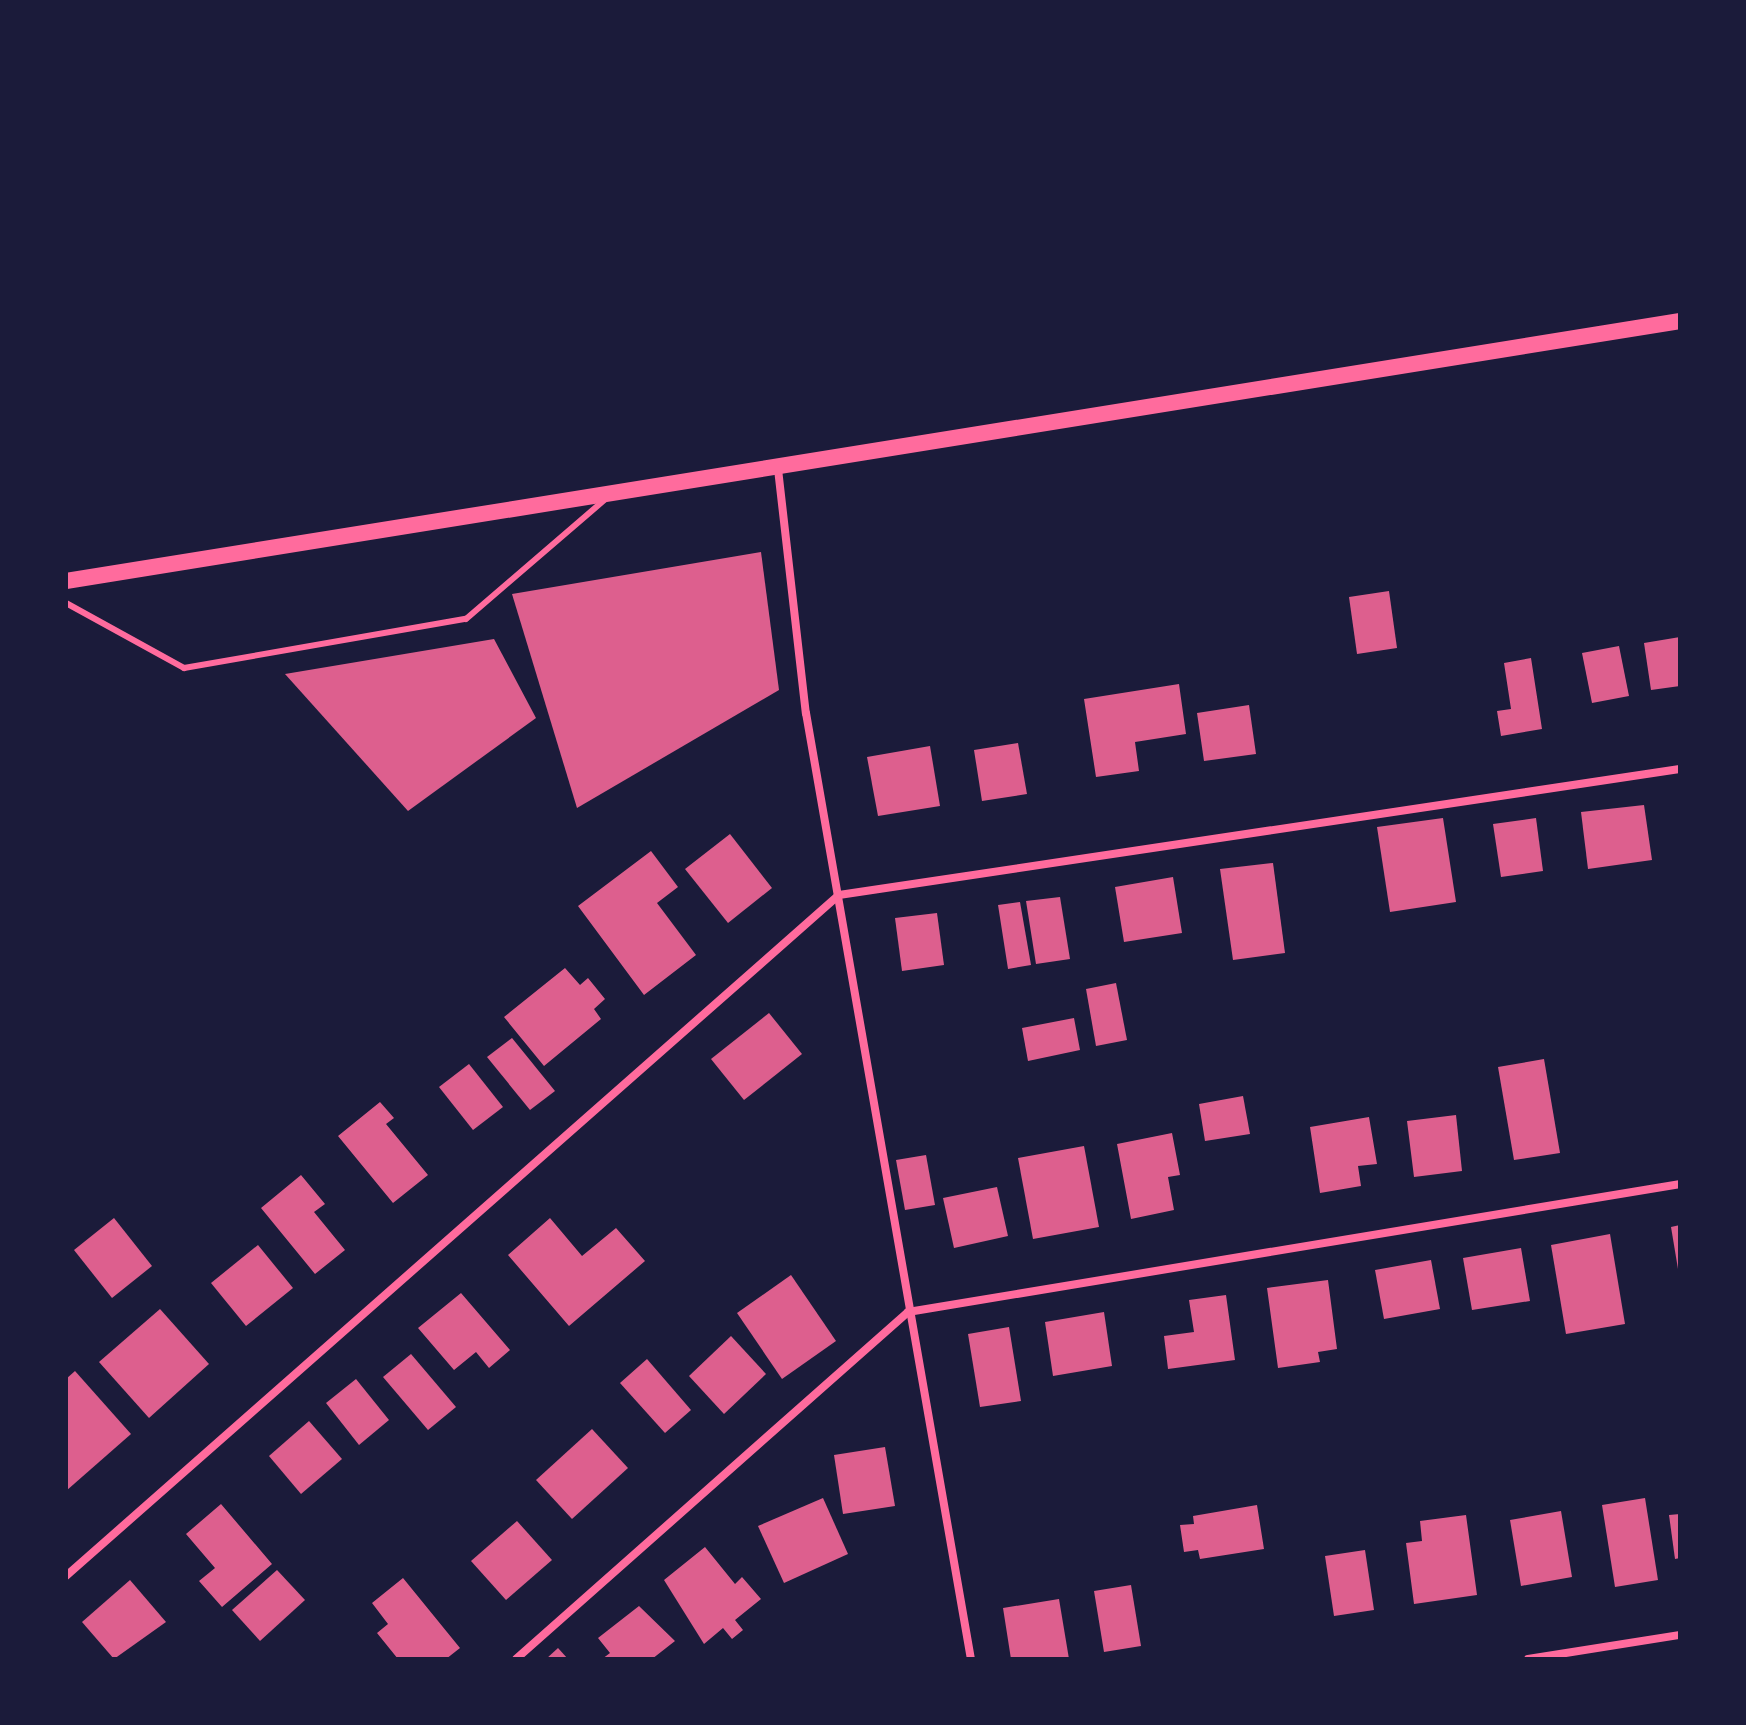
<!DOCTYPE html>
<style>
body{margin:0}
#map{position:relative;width:1746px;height:1725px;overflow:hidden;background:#1b1b3a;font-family:"DejaVu Sans",sans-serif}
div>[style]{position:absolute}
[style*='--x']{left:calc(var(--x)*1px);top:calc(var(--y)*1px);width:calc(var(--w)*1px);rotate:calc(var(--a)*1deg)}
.building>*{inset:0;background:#dd5f8e}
.service>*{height:6px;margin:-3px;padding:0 3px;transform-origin:3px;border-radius:3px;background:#ff6b9d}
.minor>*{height:8px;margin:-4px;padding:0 4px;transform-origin:4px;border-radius:4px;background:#ff6b9d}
.secondary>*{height:16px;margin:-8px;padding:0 8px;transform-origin:8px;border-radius:8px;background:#ff6b9d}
span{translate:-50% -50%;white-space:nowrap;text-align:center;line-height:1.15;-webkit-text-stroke:6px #1b1b3a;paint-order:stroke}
.frame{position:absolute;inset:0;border:68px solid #1b1b3a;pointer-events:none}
</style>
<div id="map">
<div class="building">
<div style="clip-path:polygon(761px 552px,779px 690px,577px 808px,512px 594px)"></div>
<div style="clip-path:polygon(1389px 591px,1397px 648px,1357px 654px,1349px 597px)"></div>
<div style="clip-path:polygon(1680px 637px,1680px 686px,1651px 690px,1644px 643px)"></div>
<div style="clip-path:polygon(494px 639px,536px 718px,408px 811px,285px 674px)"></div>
<div style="clip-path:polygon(1619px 646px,1629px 696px,1592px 703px,1582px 653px)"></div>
<div style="clip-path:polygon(1531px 658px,1542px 729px,1501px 736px,1497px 711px,1511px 709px,1504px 663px)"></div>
<div style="clip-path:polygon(1179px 684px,1186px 734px,1135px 742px,1139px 771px,1096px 777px,1084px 699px)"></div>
<div style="clip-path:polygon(1249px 705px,1256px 754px,1204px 761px,1197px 713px)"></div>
<div style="clip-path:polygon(1018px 743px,1027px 794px,982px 801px,974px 750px)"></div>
<div style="clip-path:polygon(930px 746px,940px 806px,878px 816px,867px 757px)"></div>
<div style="clip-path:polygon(1644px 805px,1652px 860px,1588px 869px,1581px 812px)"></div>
<div style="clip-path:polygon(1443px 818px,1456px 902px,1390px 912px,1377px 827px)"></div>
<div style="clip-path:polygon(1536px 818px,1543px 871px,1501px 877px,1493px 824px)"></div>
<div style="clip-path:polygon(730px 834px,772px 888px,728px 923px,685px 869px)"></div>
<div style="clip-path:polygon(651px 851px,678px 887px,657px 903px,696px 955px,644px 995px,578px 906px)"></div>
<div style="clip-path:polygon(1273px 863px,1285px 953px,1233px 960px,1220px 869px)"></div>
<div style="clip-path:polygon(1173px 877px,1182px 933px,1124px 942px,1115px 887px)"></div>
<div style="clip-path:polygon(1060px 897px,1070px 959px,1036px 964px,1026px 901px)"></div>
<div style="clip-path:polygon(1020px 902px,1031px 965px,1008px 969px,998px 905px)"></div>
<div style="clip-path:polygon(937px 913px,944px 965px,902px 971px,895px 918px)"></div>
<div style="clip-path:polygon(565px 968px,580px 985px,588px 978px,605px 999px,594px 1009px,601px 1019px,544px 1066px,504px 1017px)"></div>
<div style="clip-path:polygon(1116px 983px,1127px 1040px,1096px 1046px,1086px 989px)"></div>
<div style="clip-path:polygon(769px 1013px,802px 1054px,744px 1100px,711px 1059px)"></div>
<div style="clip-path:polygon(1074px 1018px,1080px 1050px,1028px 1061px,1022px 1028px)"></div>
<div style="clip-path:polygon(512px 1038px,555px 1091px,530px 1110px,487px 1057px)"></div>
<div style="clip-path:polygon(1544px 1059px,1560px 1153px,1514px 1160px,1498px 1067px)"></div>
<div style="clip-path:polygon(469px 1064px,503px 1107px,473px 1130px,439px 1087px)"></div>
<div style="clip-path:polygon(1243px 1096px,1250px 1134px,1205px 1141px,1199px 1104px)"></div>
<div style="clip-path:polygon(380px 1102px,394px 1118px,386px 1124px,428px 1175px,393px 1203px,338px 1136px)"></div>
<div style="clip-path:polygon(1456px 1115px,1462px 1171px,1414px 1177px,1407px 1121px)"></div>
<div style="clip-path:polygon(1369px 1117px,1377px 1164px,1358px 1166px,1361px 1186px,1320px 1193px,1310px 1127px)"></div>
<div style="clip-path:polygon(1172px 1133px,1180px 1175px,1168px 1177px,1174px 1210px,1131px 1219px,1117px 1144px)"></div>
<div style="clip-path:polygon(1084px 1146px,1099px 1227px,1033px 1239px,1018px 1158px)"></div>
<div style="clip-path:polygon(926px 1155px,935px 1205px,905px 1210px,896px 1160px)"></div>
<div style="clip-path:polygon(301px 1175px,325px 1204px,314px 1212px,345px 1250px,315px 1274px,261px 1208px)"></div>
<div style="clip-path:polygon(997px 1187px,1008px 1236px,954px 1248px,943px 1198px)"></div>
<div style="clip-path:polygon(114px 1218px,152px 1266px,112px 1298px,74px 1250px)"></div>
<div style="clip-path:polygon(550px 1218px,582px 1256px,616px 1228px,645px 1261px,569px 1326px,508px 1255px)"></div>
<div style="clip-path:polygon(1680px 1225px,1680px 1269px,1678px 1269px,1671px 1227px)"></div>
<div style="clip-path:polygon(1610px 1234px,1625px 1324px,1566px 1334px,1551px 1245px)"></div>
<div style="clip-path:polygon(258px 1245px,293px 1288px,246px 1326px,211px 1283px)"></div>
<div style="clip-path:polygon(1521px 1248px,1530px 1301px,1472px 1310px,1463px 1258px)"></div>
<div style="clip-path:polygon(1431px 1260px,1440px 1309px,1384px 1319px,1375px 1270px)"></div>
<div style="clip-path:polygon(791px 1275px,836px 1341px,782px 1379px,737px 1313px)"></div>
<div style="clip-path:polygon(1328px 1280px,1337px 1349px,1318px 1352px,1320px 1362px,1278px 1368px,1267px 1288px)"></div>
<div style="clip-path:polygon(461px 1293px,510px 1350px,489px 1368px,476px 1352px,454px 1370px,418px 1328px)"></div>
<div style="clip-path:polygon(1226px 1295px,1235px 1360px,1168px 1369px,1164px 1336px,1194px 1332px,1189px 1300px)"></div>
<div style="clip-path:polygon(160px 1309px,209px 1364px,149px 1418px,99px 1362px)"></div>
<div style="clip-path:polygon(1104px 1312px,1112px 1366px,1053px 1376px,1045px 1322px)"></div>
<div style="clip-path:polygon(1009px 1327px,1021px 1401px,980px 1407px,968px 1334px)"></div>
<div style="clip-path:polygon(731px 1336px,766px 1374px,724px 1414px,689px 1376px)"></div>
<div style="clip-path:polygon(411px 1354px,456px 1407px,428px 1430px,383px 1377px)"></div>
<div style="clip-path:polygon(647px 1359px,691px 1410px,665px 1433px,620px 1383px)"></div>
<div style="clip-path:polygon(75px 1371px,131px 1434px,66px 1491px,66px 1379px)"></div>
<div style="clip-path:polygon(356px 1379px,389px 1420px,359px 1445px,326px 1403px)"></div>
<div style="clip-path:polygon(309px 1421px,342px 1459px,301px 1494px,269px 1456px)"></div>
<div style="clip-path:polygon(592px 1429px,628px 1468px,572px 1519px,536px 1480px)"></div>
<div style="clip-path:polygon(885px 1447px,895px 1506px,843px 1514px,834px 1455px)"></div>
<div style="clip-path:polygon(823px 1498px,848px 1554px,784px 1583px,758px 1526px)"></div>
<div style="clip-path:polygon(1645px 1498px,1658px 1580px,1615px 1587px,1602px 1505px)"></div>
<div style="clip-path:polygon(221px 1504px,272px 1564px,222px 1607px,199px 1581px,215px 1568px,186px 1534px)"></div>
<div style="clip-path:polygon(1257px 1505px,1264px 1549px,1200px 1559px,1198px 1550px,1184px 1552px,1180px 1525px,1194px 1524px,1193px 1516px)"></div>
<div style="clip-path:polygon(1561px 1511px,1572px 1577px,1521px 1586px,1510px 1520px)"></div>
<div style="clip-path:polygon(1680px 1514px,1680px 1558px,1675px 1559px,1669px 1515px)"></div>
<div style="clip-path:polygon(1466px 1515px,1477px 1595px,1414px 1604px,1406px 1543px,1422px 1541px,1420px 1521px)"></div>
<div style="clip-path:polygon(517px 1521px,552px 1560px,506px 1600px,471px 1561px)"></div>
<div style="clip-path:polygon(705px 1547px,735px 1584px,742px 1577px,761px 1599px,735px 1620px,743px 1630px,732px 1639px,723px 1628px,704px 1644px,664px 1580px)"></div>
<div style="clip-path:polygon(1365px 1550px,1374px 1610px,1334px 1616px,1325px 1556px)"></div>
<div style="clip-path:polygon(277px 1570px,305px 1600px,260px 1641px,232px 1610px)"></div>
<div style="clip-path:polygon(403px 1578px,460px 1648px,446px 1659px,398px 1659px,377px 1633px,388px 1624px,372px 1603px)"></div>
<div style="clip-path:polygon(130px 1580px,166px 1622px,114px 1659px,82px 1622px)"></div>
<div style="clip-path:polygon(1131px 1585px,1141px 1646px,1104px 1652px,1094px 1591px)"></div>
<div style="clip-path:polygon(1059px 1599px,1069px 1659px,1011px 1659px,1003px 1608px)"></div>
<div style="clip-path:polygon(639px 1606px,675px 1641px,652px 1659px,602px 1659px,610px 1653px,598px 1638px)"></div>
<div style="clip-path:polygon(558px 1648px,568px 1659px,546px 1659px)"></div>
</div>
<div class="service">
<div style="--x:66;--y:603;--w:135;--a:28.8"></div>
<div style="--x:184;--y:668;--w:286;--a:-9.9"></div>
<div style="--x:466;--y:619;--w:187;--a:-40.7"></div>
</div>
<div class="minor">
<div style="--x:778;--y:469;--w:246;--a:83.5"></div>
<div style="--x:806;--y:713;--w:960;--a:80.11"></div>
<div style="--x:66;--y:1576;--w:1030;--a:-41.38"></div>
<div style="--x:839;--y:895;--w:850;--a:-8.52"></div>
<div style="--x:516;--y:1659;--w:524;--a:-41.52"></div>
<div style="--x:908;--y:1312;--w:783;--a:-9.41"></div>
<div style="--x:1528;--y:1659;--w:154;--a:-9"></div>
</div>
<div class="secondary">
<div style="--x:66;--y:581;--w:1635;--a:-9.15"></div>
</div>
<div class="frame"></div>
</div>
